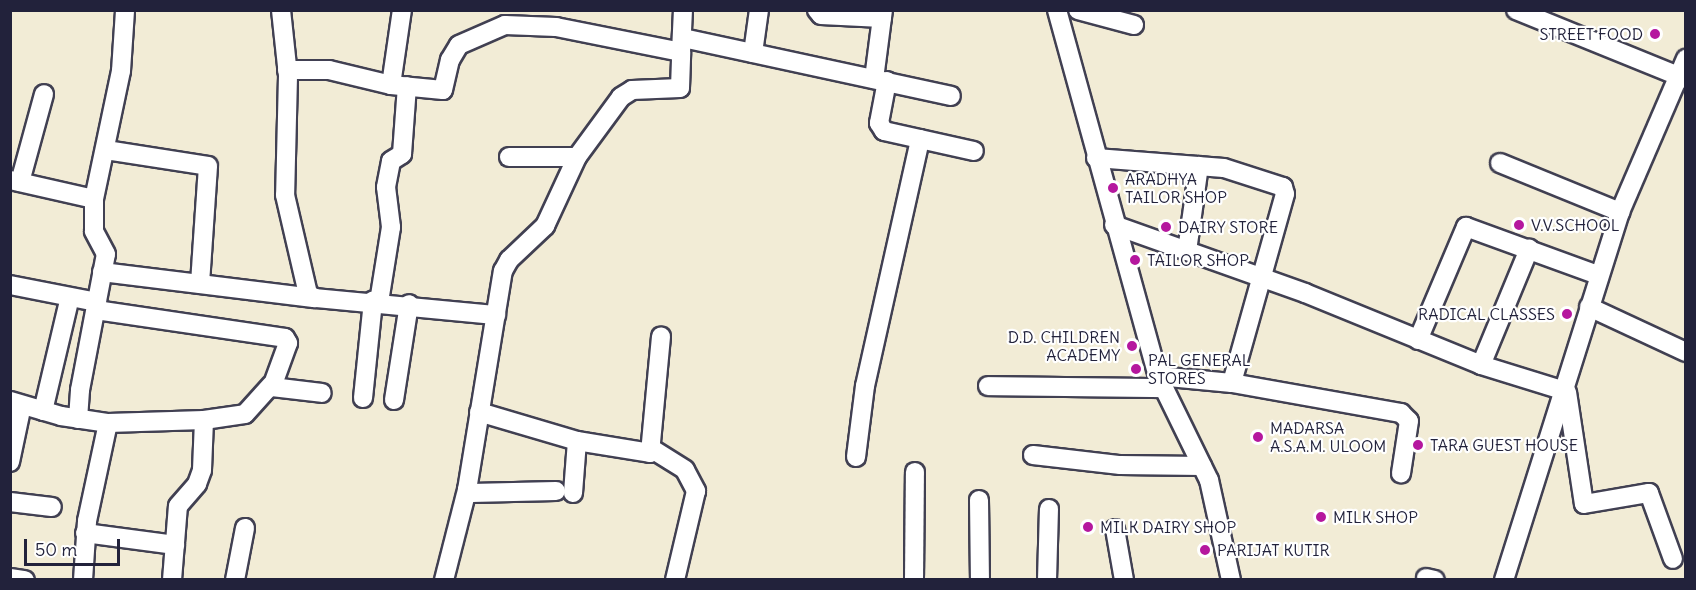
<!DOCTYPE html>
<style>
body{margin:0}
#map{position:relative;width:1696px;height:590px;overflow:hidden;background:#f2ecd6;font-family:Delius,sans-serif}
div>[style]{position:absolute}
[style*='--x']{left:calc(var(--x)*1px);top:calc(var(--y)*1px);width:calc(var(--w)*1px);rotate:calc(var(--a)*1deg)}
.roads{filter:drop-shadow(2px 0 #414052) drop-shadow(-2px 0 #414052) drop-shadow(0 2px #414052) drop-shadow(0 -2px #414052)}
.minor>*{height:18px;margin:-9px;padding:0 9px;transform-origin:9px;border-radius:9px;background:#fff}
.dots>*{width:16px;height:16px;translate:-50% -50%;box-sizing:border-box;border:3px solid #fff;border-radius:50%}
span{translate:-50% -50%;white-space:nowrap;text-align:center;line-height:1.15;-webkit-text-stroke:4.5px #fff;paint-order:stroke}
.poi-label{font-size:16px;color:#22223b}
.right{translate:-100% -50%;text-align:right}
.left{translate:0 -50%;text-align:left}
.frame{position:absolute;inset:0;border:12px solid #22223b;pointer-events:none}
.scale{position:absolute;left:24px;top:539px;width:96px;height:27px;box-sizing:border-box;border:3px solid #22223b;border-top:0;padding-left:8px;font-size:18px;line-height:21px;white-space:nowrap;color:#22223b;-webkit-text-stroke:4px #fff;paint-order:stroke}
</style>
<div id="map">
<div class="roads">
<div class="minor">
<div style="--x:281;--y:10;--w:66;--a:83.9"></div>
<div style="--x:288;--y:76;--w:119;--a:91.4"></div>
<div style="--x:285;--y:195;--w:102;--a:76.9"></div>
<div style="--x:308;--y:294;--w:8;--a:30"></div>
<div style="--x:315;--y:298;--w:182;--a:5.4"></div>
<div style="--x:817;--y:10;--w:6;--a:51"></div>
<div style="--x:821;--y:15;--w:61;--a:2.8"></div>
<div style="--x:1057;--y:10;--w:380;--a:74.6"></div>
<div style="--x:1158;--y:376;--w:116;--a:63.9"></div>
<div style="--x:1209;--y:480;--w:102;--a:77.6"></div>
<div style="--x:1078;--y:10;--w:58;--a:15"></div>
<div style="--x:1516;--y:10;--w:183;--a:22.1"></div>
<div style="--x:683;--y:38;--w:274;--a:12.2"></div>
<div style="--x:753;--y:53;--w:43;--a:-82.1"></div>
<div style="--x:287;--y:70;--w:42;--a:0"></div>
<div style="--x:329;--y:70;--w:64;--a:13.6"></div>
<div style="--x:391;--y:85;--w:76;--a:-81.7"></div>
<div style="--x:874;--y:79;--w:70;--a:-82.6"></div>
<div style="--x:887;--y:81;--w:43;--a:100.8"></div>
<div style="--x:879;--y:123;--w:9;--a:58"></div>
<div style="--x:884;--y:131;--w:92;--a:12.5"></div>
<div style="--x:391;--y:85;--w:52;--a:5.5"></div>
<div style="--x:443;--y:90;--w:31;--a:-77"></div>
<div style="--x:450;--y:60;--w:17;--a:-59"></div>
<div style="--x:459;--y:45;--w:50;--a:-23.5"></div>
<div style="--x:505;--y:25;--w:51;--a:2.2"></div>
<div style="--x:556;--y:27;--w:127;--a:11.3"></div>
<div style="--x:681;--y:52;--w:42;--a:-87.3"></div>
<div style="--x:106;--y:150;--w:103;--a:8.9"></div>
<div style="--x:208;--y:166;--w:118;--a:93.9"></div>
<div style="--x:509;--y:157;--w:68;--a:0"></div>
<div style="--x:1096;--y:158;--w:128;--a:4.5"></div>
<div style="--x:1224;--y:168;--w:62;--a:17.9"></div>
<div style="--x:1283;--y:187;--w:7;--a:74"></div>
<div style="--x:1285;--y:194;--w:196;--a:105.7"></div>
<div style="--x:1500;--y:163;--w:130;--a:22.2"></div>
<div style="--x:10;--y:180;--w:86;--a:12.7"></div>
<div style="--x:20;--y:182;--w:91;--a:-74.7"></div>
<div style="--x:1114;--y:225;--w:203;--a:19.6"></div>
<div style="--x:1305;--y:293;--w:190;--a:22.2"></div>
<div style="--x:1481;--y:365;--w:88;--a:17.2"></div>
<div style="--x:1187;--y:251;--w:86;--a:-82"></div>
<div style="--x:102;--y:272;--w:215;--a:7"></div>
<div style="--x:10;--y:285;--w:89;--a:11.1"></div>
<div style="--x:379;--y:302;--w:76;--a:-80.9"></div>
<div style="--x:391;--y:227;--w:40;--a:-97.1"></div>
<div style="--x:386;--y:187;--w:26;--a:-79"></div>
<div style="--x:391;--y:161;--w:13;--a:-32"></div>
<div style="--x:402;--y:154;--w:68;--a:-85.8"></div>
<div style="--x:1589;--y:307;--w:107;--a:24.9"></div>
<div style="--x:96;--y:310;--w:191;--a:8.4"></div>
<div style="--x:285;--y:338;--w:6;--a:59"></div>
<div style="--x:288;--y:343;--w:47;--a:110"></div>
<div style="--x:272;--y:387;--w:50;--a:6.8"></div>
<div style="--x:1418;--y:340;--w:123;--a:-67"></div>
<div style="--x:1466;--y:227;--w:140;--a:20"></div>
<div style="--x:1481;--y:365;--w:126;--a:-67.5"></div>
<div style="--x:1158;--y:376;--w:74;--a:5.4"></div>
<div style="--x:1232;--y:383;--w:172;--a:10.1"></div>
<div style="--x:1401;--y:413;--w:11;--a:45"></div>
<div style="--x:1409;--y:421;--w:53;--a:98.7"></div>
<div style="--x:988;--y:386;--w:176;--a:0.7"></div>
<div style="--x:1567;--y:392;--w:113;--a:81.4"></div>
<div style="--x:1584;--y:504;--w:66;--a:-9.6"></div>
<div style="--x:1649;--y:493;--w:70;--a:70"></div>
<div style="--x:363;--y:398;--w:98;--a:-84.1"></div>
<div style="--x:394;--y:400;--w:97;--a:-81.1"></div>
<div style="--x:10;--y:401;--w:53;--a:16.4"></div>
<div style="--x:61;--y:416;--w:48;--a:8.5"></div>
<div style="--x:108;--y:423;--w:96;--a:-1.8"></div>
<div style="--x:43;--y:411;--w:117;--a:-76.7"></div>
<div style="--x:479;--y:412;--w:102;--a:16.5"></div>
<div style="--x:577;--y:441;--w:74;--a:9.3"></div>
<div style="--x:650;--y:453;--w:117;--a:-84.6"></div>
<div style="--x:78;--y:419;--w:29;--a:-86"></div>
<div style="--x:80;--y:390;--w:138;--a:-79.2"></div>
<div style="--x:106;--y:254;--w:26;--a:-118"></div>
<div style="--x:94;--y:231;--w:32;--a:-90"></div>
<div style="--x:94;--y:199;--w:131;--a:-78.1"></div>
<div style="--x:121;--y:71;--w:61;--a:-86.2"></div>
<div style="--x:652;--y:449;--w:39;--a:32"></div>
<div style="--x:685;--y:470;--w:24;--a:62"></div>
<div style="--x:696;--y:491;--w:91;--a:103.3"></div>
<div style="--x:1033;--y:455;--w:88;--a:6.6"></div>
<div style="--x:1120;--y:465;--w:82;--a:0.7"></div>
<div style="--x:856;--y:457;--w:72;--a:-82.8"></div>
<div style="--x:865;--y:386;--w:253;--a:-77.4"></div>
<div style="--x:10;--y:462;--w:58;--a:-78.1"></div>
<div style="--x:556;--y:491;--w:85;--a:178.7"></div>
<div style="--x:471;--y:493;--w:5;--a:-143"></div>
<div style="--x:467;--y:490;--w:222;--a:-80.7"></div>
<div style="--x:503;--y:271;--w:13;--a:-61"></div>
<div style="--x:509;--y:260;--w:50;--a:-43.4"></div>
<div style="--x:545;--y:226;--w:76;--a:-65.1"></div>
<div style="--x:577;--y:157;--w:74;--a:-53.7"></div>
<div style="--x:621;--y:97;--w:13;--a:-32"></div>
<div style="--x:632;--y:90;--w:48;--a:-2.4"></div>
<div style="--x:680;--y:88;--w:36;--a:-88"></div>
<div style="--x:573;--y:493;--w:52;--a:-85.6"></div>
<div style="--x:979;--y:500;--w:80;--a:89.3"></div>
<div style="--x:10;--y:502;--w:42;--a:6.8"></div>
<div style="--x:1115;--y:529;--w:52;--a:80"></div>
<div style="--x:85;--y:533;--w:91;--a:7.6"></div>
<div style="--x:10;--y:578;--w:15;--a:8"></div>
<div style="--x:1426;--y:578;--w:9;--a:13"></div>
<div style="--x:83;--y:580;--w:59;--a:-86.1"></div>
<div style="--x:87;--y:521;--w:100;--a:-77.9"></div>
<div style="--x:172;--y:580;--w:74;--a:-85.4"></div>
<div style="--x:178;--y:506;--w:29;--a:-49"></div>
<div style="--x:197;--y:484;--w:15;--a:-70"></div>
<div style="--x:202;--y:470;--w:50;--a:-87.7"></div>
<div style="--x:204;--y:420;--w:41;--a:-8.3"></div>
<div style="--x:245;--y:414;--w:39;--a:-48"></div>
<div style="--x:235;--y:580;--w:53;--a:-79.1"></div>
<div style="--x:444;--y:580;--w:93;--a:-75.7"></div>
<div style="--x:914;--y:580;--w:108;--a:-89.5"></div>
<div style="--x:1047;--y:580;--w:71;--a:-88.4"></div>
<div style="--x:1504;--y:580;--w:386;--a:-72.5"></div>
<div style="--x:1620;--y:212;--w:167;--a:-66.7"></div>
</div>
</div>
<div class="dots">
<div style="left:1655px;top:34px;background:#b5179e"></div>
<div style="left:1113px;top:188px;background:#b5179e"></div>
<div style="left:1519px;top:225px;background:#b5179e"></div>
<div style="left:1166px;top:227px;background:#b5179e"></div>
<div style="left:1135px;top:260px;background:#b5179e"></div>
<div style="left:1567px;top:314px;background:#b5179e"></div>
<div style="left:1132px;top:346px;background:#b5179e"></div>
<div style="left:1136px;top:369px;background:#b5179e"></div>
<div style="left:1258px;top:437px;background:#b5179e"></div>
<div style="left:1418px;top:445px;background:#b5179e"></div>
<div style="left:1321px;top:517px;background:#b5179e"></div>
<div style="left:1088px;top:527px;background:#b5179e"></div>
<div style="left:1205px;top:550px;background:#b5179e"></div>
</div>
<div class="poi-label">
<span class="right" style="left:1643px;top:34px">STREET FOOD</span>
<span class="left" style="left:1125px;top:188px">ARADHYA<br>TAILOR SHOP</span>
<span class="left" style="left:1531px;top:225px">V.V.SCHOOL</span>
<span class="left" style="left:1178px;top:227px">DAIRY STORE</span>
<span class="left" style="left:1147px;top:260px">TAILOR SHOP</span>
<span class="right" style="left:1555px;top:314px">RADICAL CLASSES</span>
<span class="right" style="left:1120px;top:346px">D.D. CHILDREN<br>ACADEMY</span>
<span class="left" style="left:1148px;top:369px">PAL GENERAL<br>STORES</span>
<span class="left" style="left:1270px;top:437px">MADARSA<br>A.S.A.M. ULOOM</span>
<span class="left" style="left:1430px;top:445px">TARA GUEST HOUSE</span>
<span class="left" style="left:1333px;top:517px">MILK SHOP</span>
<span class="left" style="left:1100px;top:527px">MILK DAIRY SHOP</span>
<span class="left" style="left:1217px;top:550px">PARIJAT KUTIR</span>
</div>
<div class="frame"></div>
<div class="scale">50 m</div>
</div>
